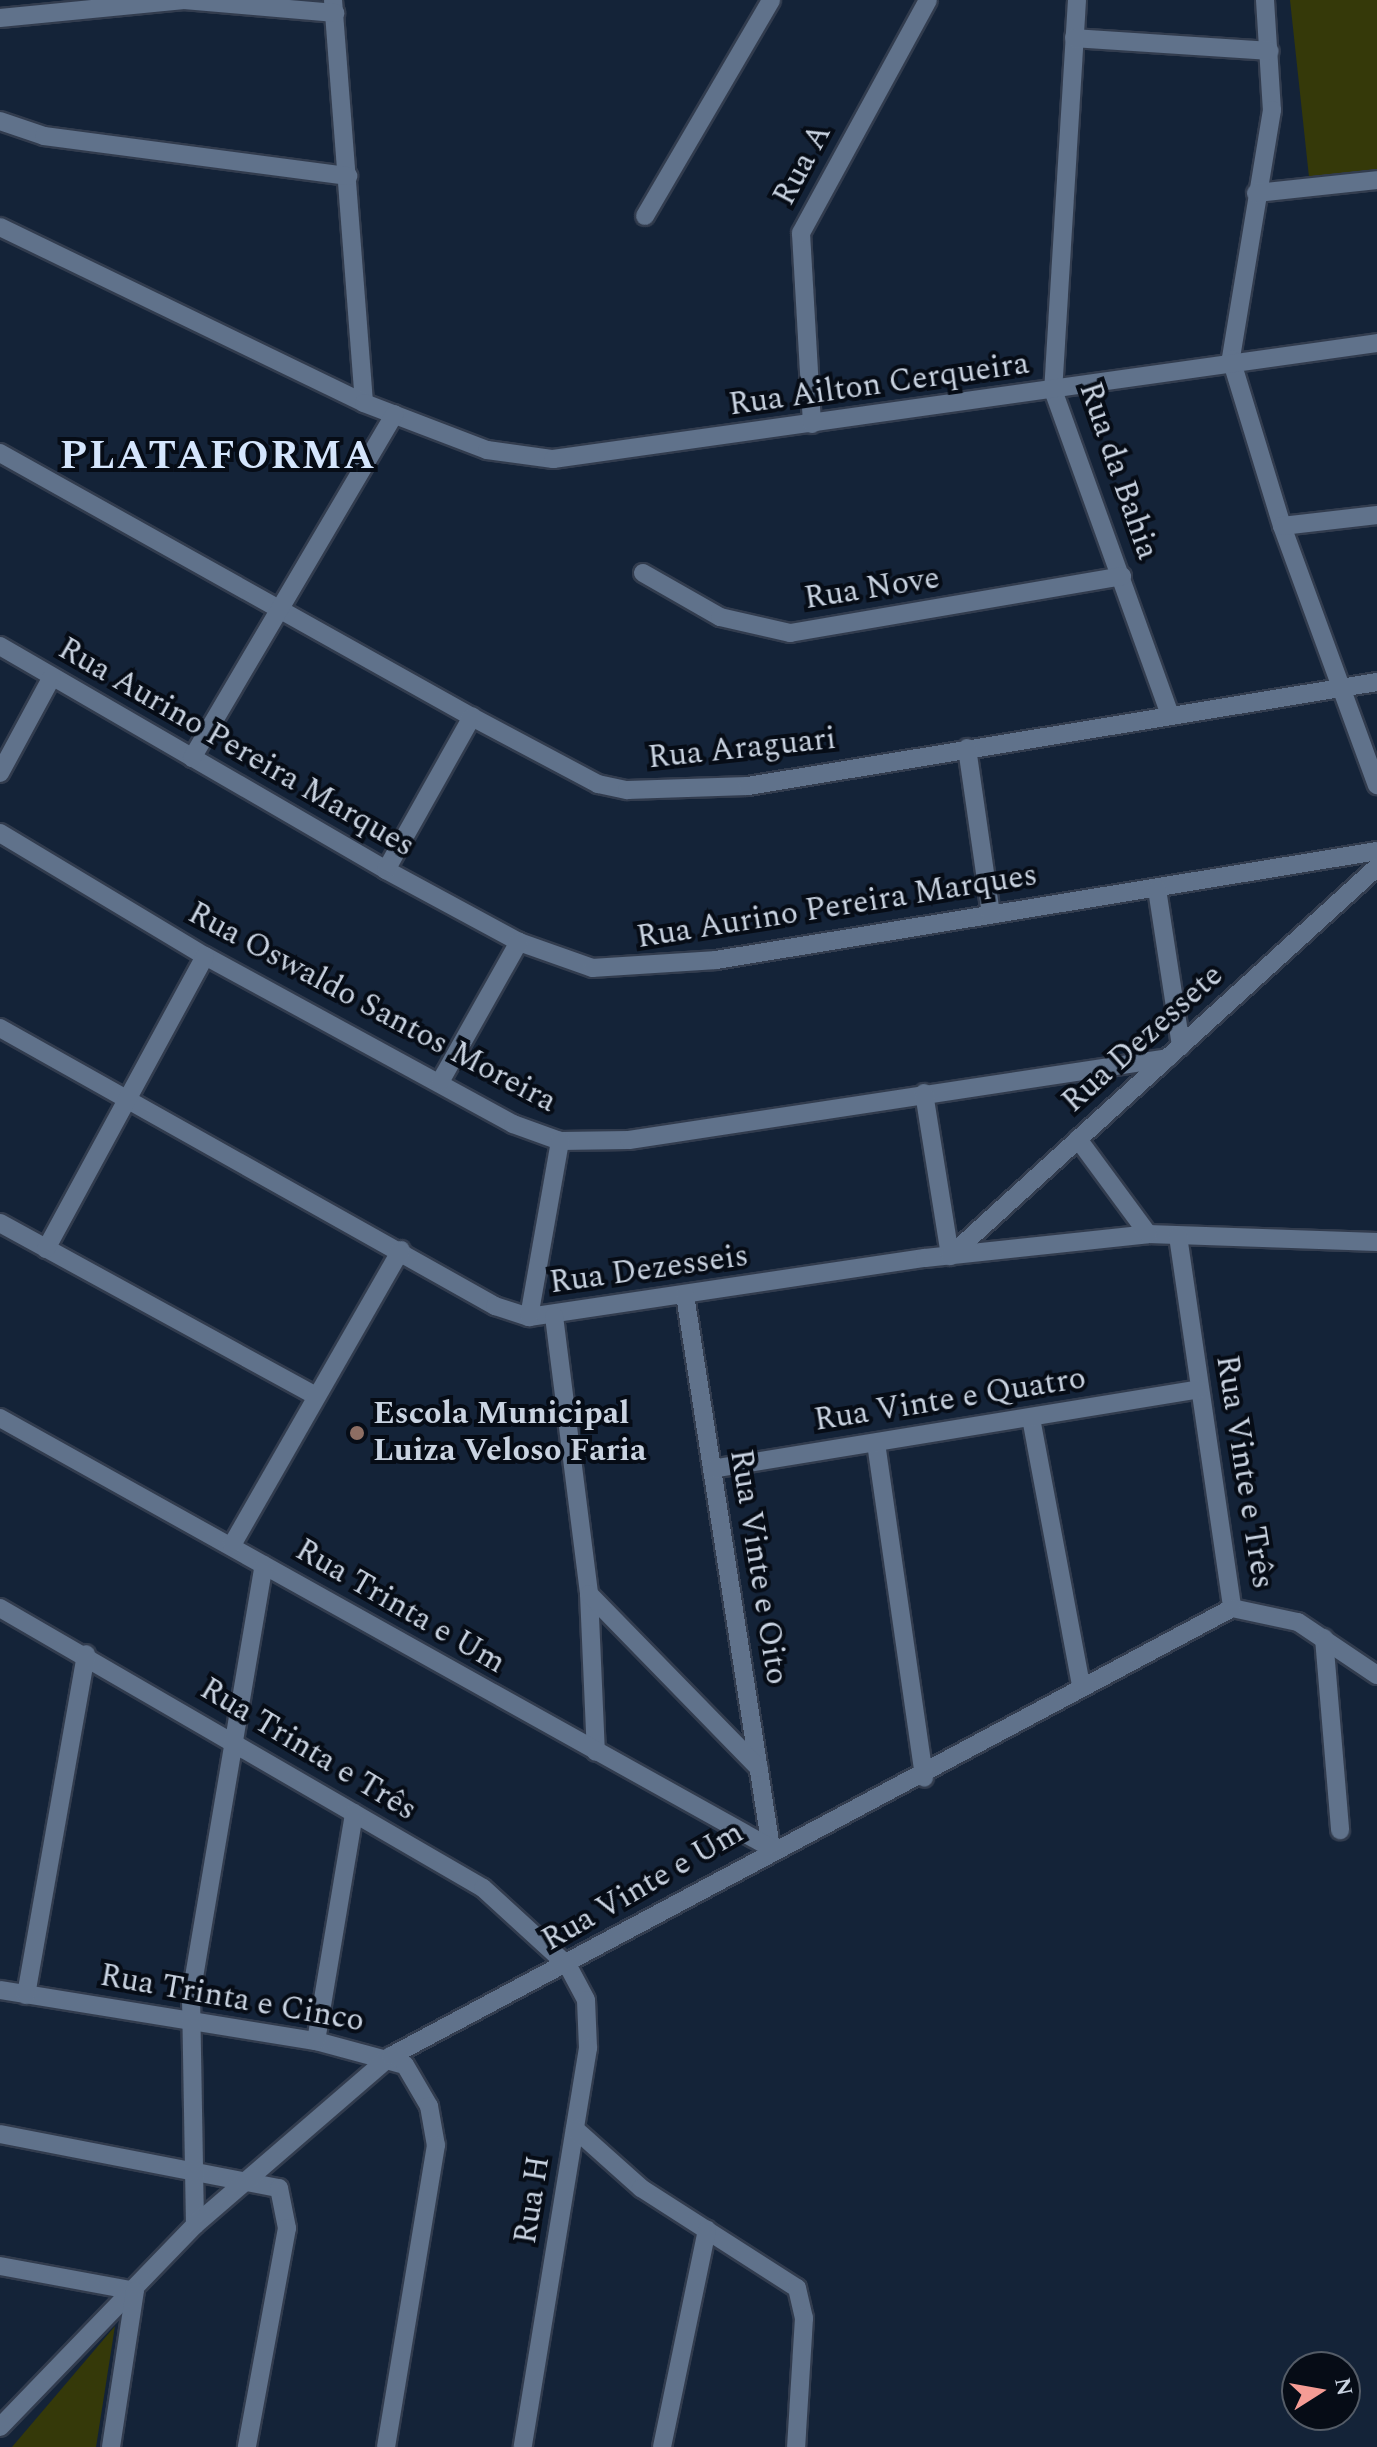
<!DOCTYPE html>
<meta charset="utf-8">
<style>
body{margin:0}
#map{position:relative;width:1377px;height:2447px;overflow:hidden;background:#142338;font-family:Spectral,serif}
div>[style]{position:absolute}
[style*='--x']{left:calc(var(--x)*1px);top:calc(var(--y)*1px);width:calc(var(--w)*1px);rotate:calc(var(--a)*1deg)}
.green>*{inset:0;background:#353909}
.roads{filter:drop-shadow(2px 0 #323c4e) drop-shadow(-2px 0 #323c4e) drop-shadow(0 2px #323c4e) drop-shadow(0 -2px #323c4e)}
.minor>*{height:18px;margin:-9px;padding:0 9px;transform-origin:9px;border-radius:9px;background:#60728b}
.dots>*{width:22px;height:22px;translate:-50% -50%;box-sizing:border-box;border:4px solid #060c16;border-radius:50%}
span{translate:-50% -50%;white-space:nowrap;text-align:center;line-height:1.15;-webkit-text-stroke:8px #060c16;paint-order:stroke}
.street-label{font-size:32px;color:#c9d3e1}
.poi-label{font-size:32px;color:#c9d3e1;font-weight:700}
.left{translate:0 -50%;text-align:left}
.district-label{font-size:40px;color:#d4e5fc;font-weight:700;letter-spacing:2px}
.north{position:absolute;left:1281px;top:2351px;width:80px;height:80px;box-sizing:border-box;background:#060c16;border:2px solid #545c67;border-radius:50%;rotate:79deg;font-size:22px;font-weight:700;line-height:32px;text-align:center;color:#c9d3e1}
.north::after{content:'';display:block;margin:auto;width:28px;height:36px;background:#f59c95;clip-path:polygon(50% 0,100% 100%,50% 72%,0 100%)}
</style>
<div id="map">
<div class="green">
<div style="clip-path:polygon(1290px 0,1377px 0,1377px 169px,1309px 177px)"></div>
<div style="clip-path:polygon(115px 2326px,96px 2447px,12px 2447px)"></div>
</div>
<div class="roads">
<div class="minor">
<div style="--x:333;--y:0;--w:404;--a:85.6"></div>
<div style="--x:1077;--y:0;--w:391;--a:93.5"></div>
<div style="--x:1053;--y:390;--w:345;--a:70.2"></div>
<div style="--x:1265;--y:0;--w:110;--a:86.4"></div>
<div style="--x:1272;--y:110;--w:252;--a:99.4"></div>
<div style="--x:1231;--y:359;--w:175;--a:73"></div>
<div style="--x:1282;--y:526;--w:276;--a:69.9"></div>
<div style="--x:0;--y:18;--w:185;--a:-5.6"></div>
<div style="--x:184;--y:0;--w:152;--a:4.9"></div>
<div style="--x:1074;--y:38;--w:196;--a:3.8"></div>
<div style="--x:0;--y:121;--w:46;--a:18.8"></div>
<div style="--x:44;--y:136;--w:307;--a:7.5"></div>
<div style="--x:1256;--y:193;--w:122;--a:-6.1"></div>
<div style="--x:645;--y:216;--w:250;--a:-59.7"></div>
<div style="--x:0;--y:227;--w:404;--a:25.8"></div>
<div style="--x:364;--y:403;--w:132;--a:20.9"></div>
<div style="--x:487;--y:450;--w:67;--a:7.8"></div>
<div style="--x:553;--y:459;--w:832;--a:-8.01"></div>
<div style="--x:812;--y:424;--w:191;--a:-93.3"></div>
<div style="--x:801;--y:233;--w:265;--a:-61.4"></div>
<div style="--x:0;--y:453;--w:541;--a:29.22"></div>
<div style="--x:472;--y:717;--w:143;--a:28"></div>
<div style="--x:598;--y:784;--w:30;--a:12"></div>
<div style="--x:627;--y:790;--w:121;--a:-1.9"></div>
<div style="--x:748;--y:786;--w:638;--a:-9.39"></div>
<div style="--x:1282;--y:526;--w:96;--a:-6.6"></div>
<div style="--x:643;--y:573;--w:89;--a:29.7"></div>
<div style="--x:720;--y:617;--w:72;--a:12.9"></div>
<div style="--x:790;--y:633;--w:337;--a:-9.7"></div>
<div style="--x:0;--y:646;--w:446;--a:30.1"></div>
<div style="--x:386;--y:870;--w:151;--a:28.4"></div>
<div style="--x:519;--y:942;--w:78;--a:19.4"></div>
<div style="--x:593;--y:968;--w:123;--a:-3.7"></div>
<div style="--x:716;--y:960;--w:670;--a:-9.36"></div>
<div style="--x:967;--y:748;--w:168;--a:81.8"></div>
<div style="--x:192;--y:758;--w:399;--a:-59.5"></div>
<div style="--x:0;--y:773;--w:109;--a:-61.6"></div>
<div style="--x:0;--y:833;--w:239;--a:31"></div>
<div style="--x:205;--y:956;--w:351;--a:28.6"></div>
<div style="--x:513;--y:1124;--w:50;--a:19.9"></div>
<div style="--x:560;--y:1141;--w:69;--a:-0.8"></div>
<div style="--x:629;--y:1140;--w:545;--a:-8.65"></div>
<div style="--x:386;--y:870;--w:176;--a:-60.7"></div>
<div style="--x:1157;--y:889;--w:159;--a:81.3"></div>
<div style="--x:0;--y:1028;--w:568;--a:29.32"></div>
<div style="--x:495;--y:1306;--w:36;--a:18"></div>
<div style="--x:529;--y:1317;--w:400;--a:-8.5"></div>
<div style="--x:925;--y:1258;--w:224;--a:-6.1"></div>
<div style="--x:1148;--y:1234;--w:229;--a:2"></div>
<div style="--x:440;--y:1082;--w:161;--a:-60.6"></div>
<div style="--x:924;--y:1093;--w:165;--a:80.9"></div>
<div style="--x:1078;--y:1139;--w:118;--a:53.6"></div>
<div style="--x:0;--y:1223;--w:358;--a:28.7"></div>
<div style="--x:1178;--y:1236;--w:376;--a:81.7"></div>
<div style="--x:46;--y:1249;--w:333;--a:-61.5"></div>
<div style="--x:950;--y:1256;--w:578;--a:-42.33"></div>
<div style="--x:685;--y:1295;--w:560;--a:81.16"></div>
<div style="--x:554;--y:1316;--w:280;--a:82.8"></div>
<div style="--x:589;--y:1594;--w:158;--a:87.5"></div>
<div style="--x:529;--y:1317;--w:179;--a:-80"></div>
<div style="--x:0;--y:1418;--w:883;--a:29.15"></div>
<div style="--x:1031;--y:1418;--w:273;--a:79.4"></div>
<div style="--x:876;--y:1443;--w:338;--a:81.8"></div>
<div style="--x:712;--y:1469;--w:493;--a:-9.3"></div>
<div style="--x:232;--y:1545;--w:340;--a:-60.2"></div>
<div style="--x:589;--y:1594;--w:243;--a:45.7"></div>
<div style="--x:0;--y:1608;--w:558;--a:30.1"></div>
<div style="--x:483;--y:1888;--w:115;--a:42.5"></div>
<div style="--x:568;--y:1966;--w:38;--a:62"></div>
<div style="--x:586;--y:2000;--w:48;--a:87.6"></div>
<div style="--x:588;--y:2048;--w:404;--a:99.3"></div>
<div style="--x:1232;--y:1608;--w:67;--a:12"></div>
<div style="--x:1298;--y:1622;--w:95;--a:33.9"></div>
<div style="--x:1324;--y:1638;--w:193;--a:85.2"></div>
<div style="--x:0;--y:1990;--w:320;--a:9.2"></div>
<div style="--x:316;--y:2041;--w:92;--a:15.1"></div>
<div style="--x:405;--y:2065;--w:48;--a:59.7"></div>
<div style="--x:429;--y:2106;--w:40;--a:80"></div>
<div style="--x:436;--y:2145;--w:306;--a:99.4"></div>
<div style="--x:26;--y:1995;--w:346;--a:-80"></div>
<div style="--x:316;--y:2041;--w:231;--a:-80.5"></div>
<div style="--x:575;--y:2129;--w:89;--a:41.8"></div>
<div style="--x:641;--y:2188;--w:185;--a:32.7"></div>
<div style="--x:797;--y:2288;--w:31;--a:77"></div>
<div style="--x:804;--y:2318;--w:129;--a:93.5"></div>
<div style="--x:0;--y:2134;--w:284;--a:11"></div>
<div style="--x:279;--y:2188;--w:41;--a:78.7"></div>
<div style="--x:287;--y:2228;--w:223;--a:100.4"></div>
<div style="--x:195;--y:2225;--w:230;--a:-91"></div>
<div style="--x:191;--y:1995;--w:436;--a:-80.4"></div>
<div style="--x:0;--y:2266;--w:137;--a:10.5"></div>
<div style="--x:0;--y:2427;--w:281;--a:-46"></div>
<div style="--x:195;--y:2225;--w:259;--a:-40.8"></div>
<div style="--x:391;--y:2056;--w:953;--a:-28.04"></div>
<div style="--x:111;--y:2447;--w:158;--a:-81.3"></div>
<div style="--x:662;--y:2447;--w:222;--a:-78.3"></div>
</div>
</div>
<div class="dots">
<div style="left:357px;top:1433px;background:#8d6e63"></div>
</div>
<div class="street-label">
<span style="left:803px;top:165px;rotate:-62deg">Rua A</span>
<span style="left:879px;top:385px;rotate:-8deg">Rua Ailton Cerqueira</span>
<span style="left:1118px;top:471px;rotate:71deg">Rua da Bahia</span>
<span style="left:872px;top:589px;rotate:-9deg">Rua Nove</span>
<span style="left:236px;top:748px;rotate:30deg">Rua Aurino Pereira Marques</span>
<span style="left:742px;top:749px;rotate:-6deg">Rua Araguari</span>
<span style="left:837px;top:907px;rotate:-9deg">Rua Aurino Pereira Marques</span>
<span style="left:372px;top:1008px;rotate:28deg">Rua Oswaldo Santos Moreira</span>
<span style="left:1143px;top:1039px;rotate:-42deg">Rua Dezessete</span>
<span style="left:649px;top:1270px;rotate:-8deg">Rua Dezesseis</span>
<span style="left:950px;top:1400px;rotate:-9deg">Rua Vinte e Quatro</span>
<span style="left:1244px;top:1472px;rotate:81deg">Rua Vinte e Três</span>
<span style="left:758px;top:1567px;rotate:81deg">Rua Vinte e Oito</span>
<span style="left:400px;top:1607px;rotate:30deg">Rua Trinta e Um</span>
<span style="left:308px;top:1750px;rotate:31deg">Rua Trinta e Três</span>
<span style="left:643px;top:1887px;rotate:-30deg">Rua Vinte e Um</span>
<span style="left:232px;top:1999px;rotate:10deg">Rua Trinta e Cinco</span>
<span style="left:533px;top:2200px;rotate:-81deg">Rua H</span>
</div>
<div class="poi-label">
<span class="left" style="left:373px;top:1433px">Escola Municipal<br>Luiza Veloso Faria</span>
</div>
<div class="district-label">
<span style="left:218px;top:457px">PLATAFORMA</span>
</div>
<div class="north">N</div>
</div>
